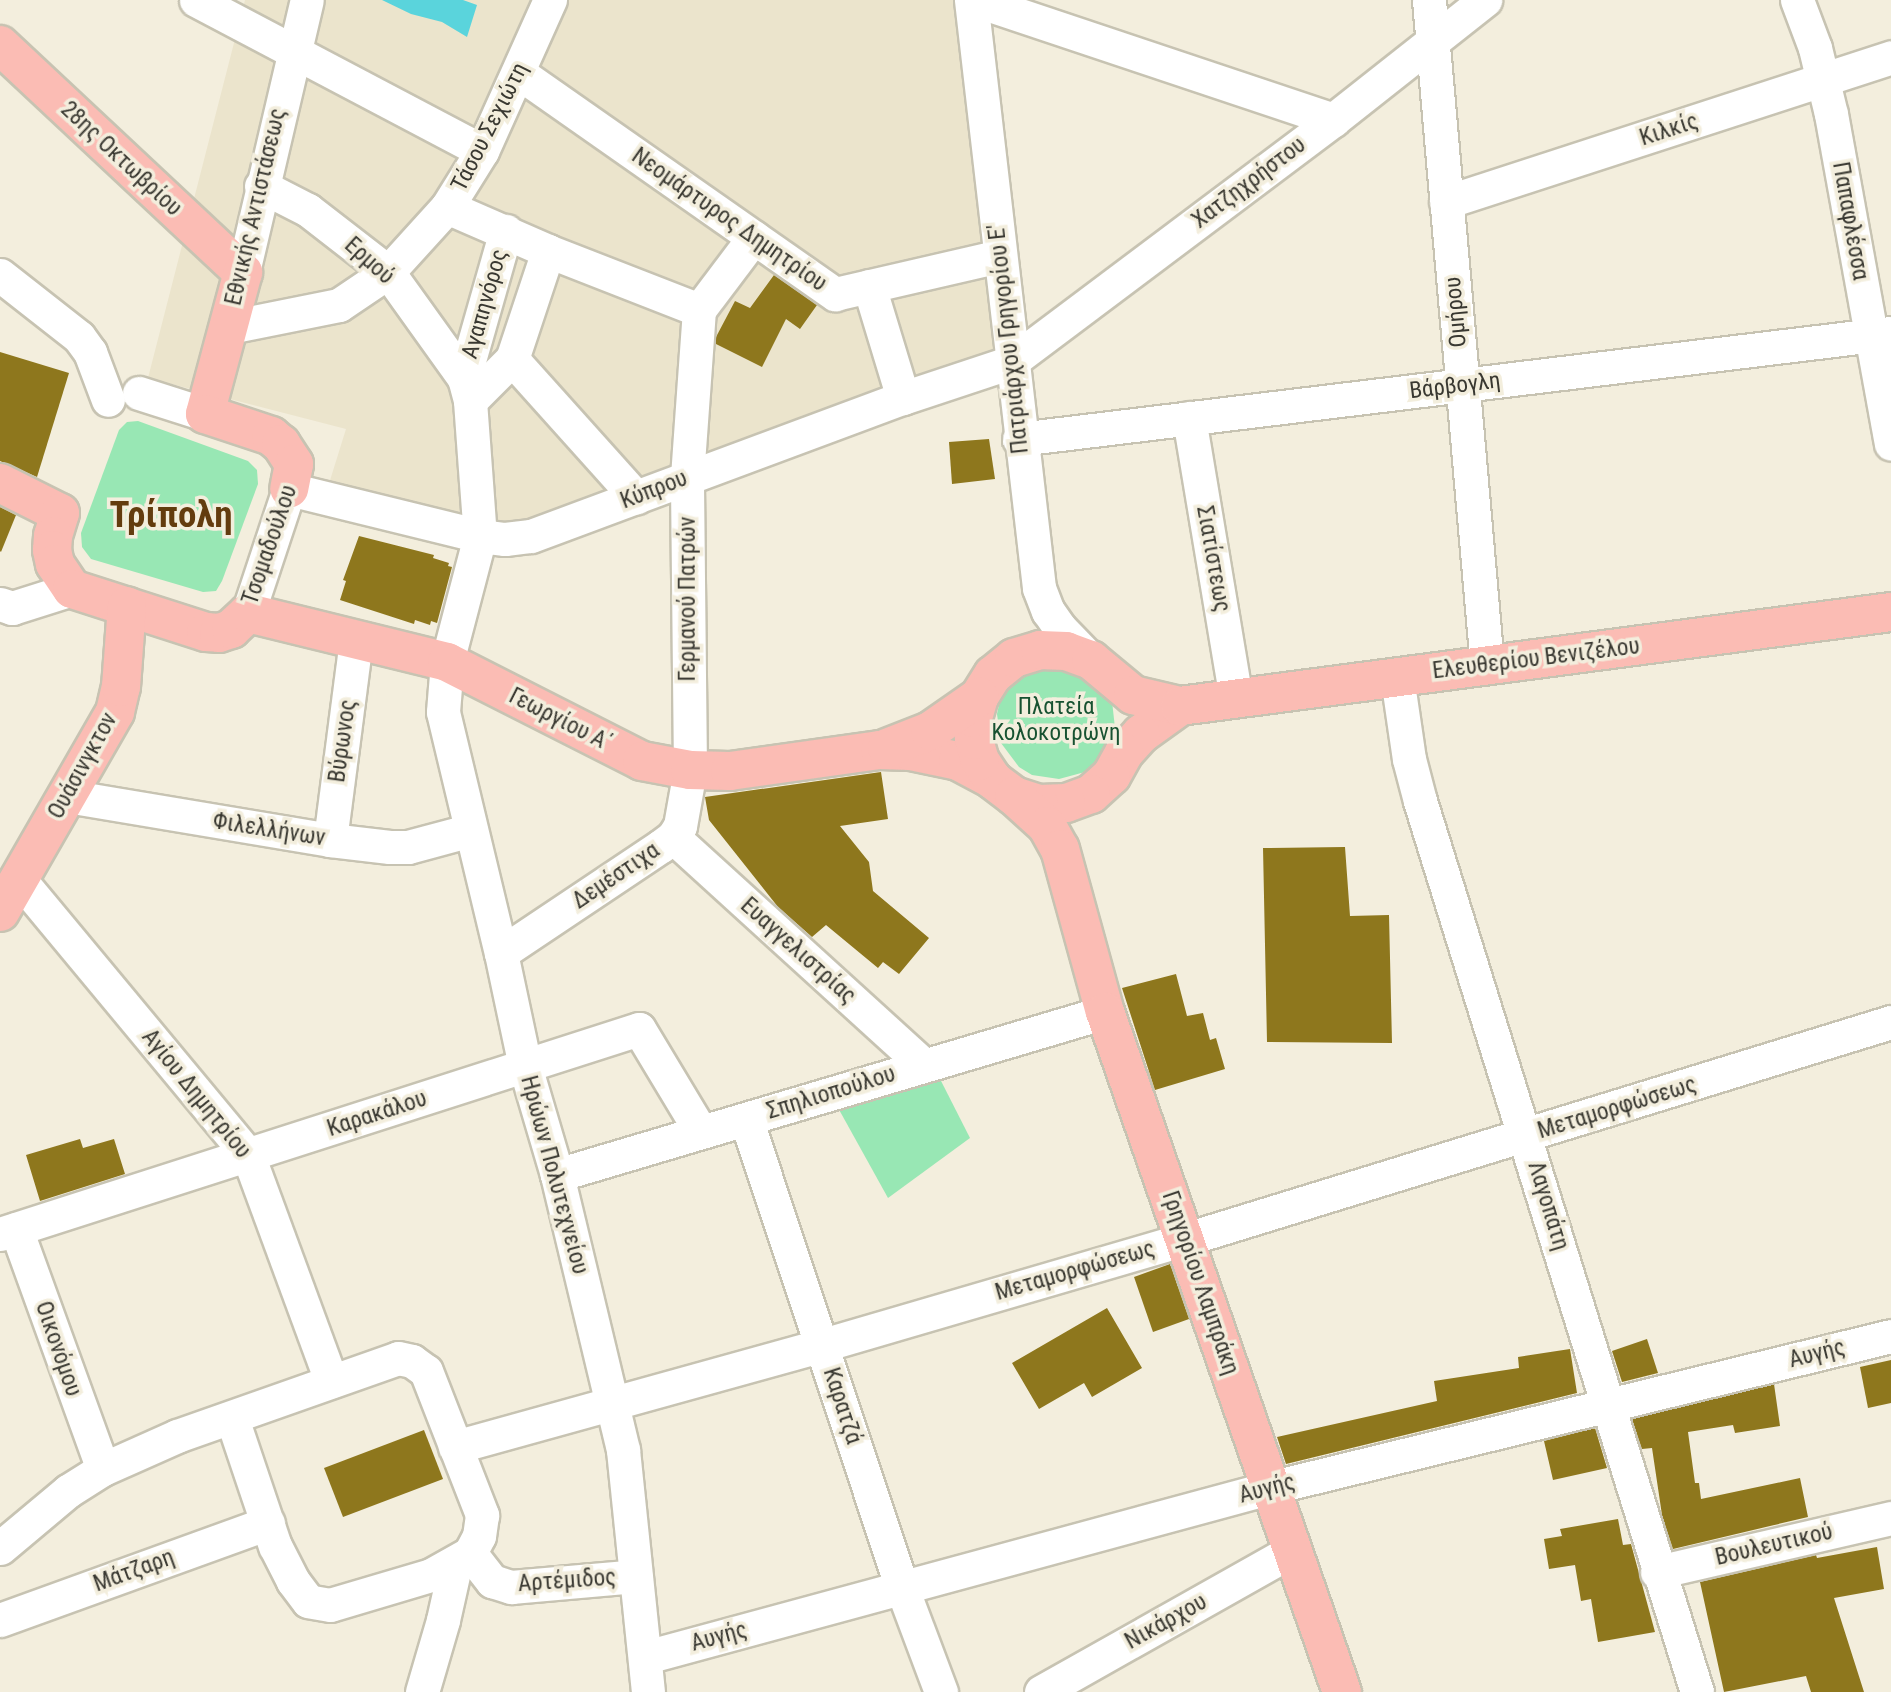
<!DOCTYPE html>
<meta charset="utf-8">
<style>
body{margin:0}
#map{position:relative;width:1891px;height:1692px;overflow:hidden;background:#f3eedd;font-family:"Roboto Condensed",sans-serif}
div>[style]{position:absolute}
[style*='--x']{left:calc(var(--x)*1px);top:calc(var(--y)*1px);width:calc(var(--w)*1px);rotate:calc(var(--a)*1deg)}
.built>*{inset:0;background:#ebe4cc}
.green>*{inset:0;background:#98e7b4}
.water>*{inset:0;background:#5ad4dc}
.building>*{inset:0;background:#8e771d}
.roads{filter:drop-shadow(2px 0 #c7c3b2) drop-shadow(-2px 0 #c7c3b2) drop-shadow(0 2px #c7c3b2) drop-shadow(0 -2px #c7c3b2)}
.minor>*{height:33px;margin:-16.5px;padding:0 16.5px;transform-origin:16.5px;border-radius:16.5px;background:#fff}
.major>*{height:38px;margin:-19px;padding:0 19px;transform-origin:19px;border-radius:19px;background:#fbbcb4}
span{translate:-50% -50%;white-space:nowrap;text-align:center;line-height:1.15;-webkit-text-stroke:7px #f3eedd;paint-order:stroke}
.street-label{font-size:23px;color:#393831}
.park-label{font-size:23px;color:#175231}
.town-label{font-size:37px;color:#633c0e;font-weight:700}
</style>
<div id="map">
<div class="built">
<div style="clip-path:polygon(245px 0,959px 0,995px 354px,519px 534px,327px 490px,346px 429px,148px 378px)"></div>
</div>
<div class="green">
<div style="clip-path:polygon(138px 421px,248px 461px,257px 470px,258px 484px,222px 581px,216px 591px,203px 592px,91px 559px,82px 547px,81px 533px,119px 430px,127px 422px)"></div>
<div style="clip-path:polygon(1073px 663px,1112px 701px,1115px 728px,1112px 742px,1096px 764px,1085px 772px,1059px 779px,1032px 775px,1019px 767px,1001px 743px,997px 714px,1000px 700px,1007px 686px,1030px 667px)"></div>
<div style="clip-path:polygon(938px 1075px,970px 1138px,888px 1198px,837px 1106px)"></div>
</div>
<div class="water">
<div style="clip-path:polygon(382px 0,463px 0,477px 5px,467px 37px,442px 22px,411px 14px)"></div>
</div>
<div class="building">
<div style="clip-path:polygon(774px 275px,817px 305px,800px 329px,786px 319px,762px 367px,716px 344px,716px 337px,735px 301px,750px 308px)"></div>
<div style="clip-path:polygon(0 352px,69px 373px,37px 477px,0 461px)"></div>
<div style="clip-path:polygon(989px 439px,995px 479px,952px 484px,949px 442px)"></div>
<div style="clip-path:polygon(0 507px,16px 515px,1px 552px,0 551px)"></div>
<div style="clip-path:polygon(359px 536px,434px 555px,433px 558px,449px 563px,448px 566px,452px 567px,437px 623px,431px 621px,430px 625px,415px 620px,414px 624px,340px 600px,346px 581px,343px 580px)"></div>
<div style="clip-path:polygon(881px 772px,888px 819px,840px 826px,869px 862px,873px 891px,929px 938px,899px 974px,883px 962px,878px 968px,826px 925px,812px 937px,778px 907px,709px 820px,705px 797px)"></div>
<div style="clip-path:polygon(1345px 847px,1350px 916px,1389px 915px,1392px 1043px,1267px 1042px,1263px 848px)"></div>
<div style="clip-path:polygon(1176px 974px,1187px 1016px,1203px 1013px,1210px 1040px,1216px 1038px,1225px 1069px,1155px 1090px,1122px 988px)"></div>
<div style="clip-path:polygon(80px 1139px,83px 1148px,114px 1139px,125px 1174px,40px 1201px,26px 1155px)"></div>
<div style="clip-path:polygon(1170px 1264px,1189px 1319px,1153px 1332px,1134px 1277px)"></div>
<div style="clip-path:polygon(1107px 1308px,1142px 1368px,1092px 1397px,1084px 1383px,1039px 1409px,1012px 1363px)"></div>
<div style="clip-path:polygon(1647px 1339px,1658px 1373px,1622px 1382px,1612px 1351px)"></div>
<div style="clip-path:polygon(1570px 1349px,1577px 1393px,1286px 1464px,1277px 1437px,1437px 1401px,1434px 1381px,1519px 1368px,1518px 1357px)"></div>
<div style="clip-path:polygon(1891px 1360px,1891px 1403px,1868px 1408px,1860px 1367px)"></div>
<div style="clip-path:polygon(1774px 1384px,1780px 1426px,1735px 1433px,1733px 1425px,1688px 1432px,1695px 1483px,1699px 1483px,1701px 1499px,1800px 1478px,1808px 1517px,1673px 1549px,1662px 1515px,1652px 1448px,1642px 1449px,1632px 1419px)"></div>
<div style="clip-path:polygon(1595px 1428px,1607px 1468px,1553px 1480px,1544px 1441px)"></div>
<div style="clip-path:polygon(424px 1430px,443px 1479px,343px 1517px,324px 1468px)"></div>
<div style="clip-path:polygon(1618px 1519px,1623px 1545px,1631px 1544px,1655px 1632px,1598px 1642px,1591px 1599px,1581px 1601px,1575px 1565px,1549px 1569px,1544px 1539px,1562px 1536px,1560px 1529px)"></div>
<div style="clip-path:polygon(1877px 1547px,1884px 1589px,1834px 1598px,1864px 1692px,1811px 1692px,1806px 1676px,1724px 1692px,1700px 1582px,1816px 1555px,1817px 1558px)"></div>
</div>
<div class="roads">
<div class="minor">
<div style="--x:196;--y:0;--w:323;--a:27.8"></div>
<div style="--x:971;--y:0;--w:592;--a:83.4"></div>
<div style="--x:1039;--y:588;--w:25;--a:69"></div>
<div style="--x:1048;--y:611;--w:21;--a:55"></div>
<div style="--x:1060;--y:628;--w:45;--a:45.9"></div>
<div style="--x:975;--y:0;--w:378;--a:18.5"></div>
<div style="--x:1429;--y:0;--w:669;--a:85.02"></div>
<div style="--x:1797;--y:0;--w:51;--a:69.4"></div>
<div style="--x:1815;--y:48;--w:68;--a:76.4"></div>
<div style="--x:1831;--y:114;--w:335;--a:79.7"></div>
<div style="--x:519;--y:73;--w:386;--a:35"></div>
<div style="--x:835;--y:294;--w:168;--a:-13"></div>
<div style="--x:261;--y:186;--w:53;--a:27.1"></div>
<div style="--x:308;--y:210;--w:101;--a:37.8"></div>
<div style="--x:388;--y:272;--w:130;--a:54.4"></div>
<div style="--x:464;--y:378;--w:24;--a:75"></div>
<div style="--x:1446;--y:202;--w:468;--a:-18"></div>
<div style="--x:447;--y:207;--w:110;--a:23.5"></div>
<div style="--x:548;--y:251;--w:162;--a:21.3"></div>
<div style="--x:548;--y:251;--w:114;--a:108.4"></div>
<div style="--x:512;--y:359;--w:59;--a:135"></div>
<div style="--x:470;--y:401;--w:135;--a:85.8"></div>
<div style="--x:480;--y:536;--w:130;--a:104.7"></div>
<div style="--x:447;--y:662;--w:50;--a:94.6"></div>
<div style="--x:443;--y:712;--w:248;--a:76.5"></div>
<div style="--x:501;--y:953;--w:116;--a:78"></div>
<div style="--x:525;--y:1066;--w:114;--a:73.6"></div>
<div style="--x:557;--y:1175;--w:283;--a:76.5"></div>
<div style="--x:623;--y:1450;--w:243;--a:84.1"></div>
<div style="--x:243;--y:272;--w:279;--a:-76.8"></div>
<div style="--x:0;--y:275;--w:100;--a:38.1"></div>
<div style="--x:79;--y:337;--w:19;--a:54"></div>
<div style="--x:90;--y:352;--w:51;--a:69.4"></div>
<div style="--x:869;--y:286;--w:117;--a:73.1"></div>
<div style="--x:229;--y:327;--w:112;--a:-11.3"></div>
<div style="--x:339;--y:305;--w:59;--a:-34"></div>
<div style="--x:388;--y:272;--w:88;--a:-47.8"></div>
<div style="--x:447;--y:207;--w:66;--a:-58"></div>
<div style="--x:482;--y:151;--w:166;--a:-65.8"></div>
<div style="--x:512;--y:359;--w:186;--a:48.1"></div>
<div style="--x:464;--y:378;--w:153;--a:-74.1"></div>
<div style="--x:139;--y:393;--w:69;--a:17.7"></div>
<div style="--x:1189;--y:418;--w:285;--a:80.5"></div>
<div style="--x:1019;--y:439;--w:878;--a:-6.93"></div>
<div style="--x:0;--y:604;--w:13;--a:18"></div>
<div style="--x:12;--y:608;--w:63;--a:-17.6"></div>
<div style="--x:248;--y:613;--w:131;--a:-71.7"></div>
<div style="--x:289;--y:489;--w:197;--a:13.8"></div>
<div style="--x:480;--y:536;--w:25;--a:7"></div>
<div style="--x:505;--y:539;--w:26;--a:-7"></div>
<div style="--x:531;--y:536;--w:397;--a:-20.4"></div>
<div style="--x:903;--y:398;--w:114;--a:-18.4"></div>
<div style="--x:1011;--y:362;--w:403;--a:-36.9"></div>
<div style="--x:1333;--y:120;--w:194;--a:-38.3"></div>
<div style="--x:1397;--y:677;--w:83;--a:81.7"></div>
<div style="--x:1409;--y:759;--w:43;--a:75.3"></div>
<div style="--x:1420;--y:801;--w:933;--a:72.73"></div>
<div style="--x:67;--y:796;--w:267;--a:9.5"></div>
<div style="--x:330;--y:840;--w:60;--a:6.7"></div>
<div style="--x:390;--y:847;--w:18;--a:0"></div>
<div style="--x:408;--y:847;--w:65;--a:-15.1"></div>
<div style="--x:673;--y:837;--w:339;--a:42.3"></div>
<div style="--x:330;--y:840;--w:201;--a:-82.6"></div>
<div style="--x:19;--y:879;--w:359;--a:50.3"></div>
<div style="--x:248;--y:1155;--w:241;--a:69.8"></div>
<div style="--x:501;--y:953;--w:192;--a:-33.8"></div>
<div style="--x:661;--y:846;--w:15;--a:-37"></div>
<div style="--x:673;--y:837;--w:13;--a:-58"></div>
<div style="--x:680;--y:826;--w:57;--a:-79.9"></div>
<div style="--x:690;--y:770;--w:293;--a:-90.6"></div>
<div style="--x:687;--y:477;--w:167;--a:-85.9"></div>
<div style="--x:699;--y:310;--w:91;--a:-53"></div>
<div style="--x:746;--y:1119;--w:494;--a:71.6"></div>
<div style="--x:902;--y:1588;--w:111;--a:69.4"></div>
<div style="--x:557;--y:1175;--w:572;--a:-16.56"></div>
<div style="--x:16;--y:1229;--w:255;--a:70.1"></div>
<div style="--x:0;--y:1234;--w:671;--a:-17.79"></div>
<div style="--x:639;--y:1029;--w:120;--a:59"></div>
<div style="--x:455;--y:1447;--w:382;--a:-15.5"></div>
<div style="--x:823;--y:1345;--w:378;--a:-16.3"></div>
<div style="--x:1186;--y:1239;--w:738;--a:-17.11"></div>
<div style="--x:0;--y:1548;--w:89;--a:-40"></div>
<div style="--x:68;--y:1491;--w:41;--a:-32.2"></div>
<div style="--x:103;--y:1469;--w:81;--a:-24"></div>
<div style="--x:177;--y:1436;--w:234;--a:-19.4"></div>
<div style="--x:398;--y:1358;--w:14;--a:12"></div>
<div style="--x:412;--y:1361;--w:17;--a:36"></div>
<div style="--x:426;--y:1371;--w:155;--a:68.7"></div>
<div style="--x:482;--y:1515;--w:21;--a:98"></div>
<div style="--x:479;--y:1536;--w:19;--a:118"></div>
<div style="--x:470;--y:1553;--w:45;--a:150.6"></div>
<div style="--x:431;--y:1575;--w:105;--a:163.5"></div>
<div style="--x:330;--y:1605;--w:22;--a:-170"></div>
<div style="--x:308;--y:1601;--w:25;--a:-127"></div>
<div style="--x:293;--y:1581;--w:39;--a:-117"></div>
<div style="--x:275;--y:1546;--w:135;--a:-108.6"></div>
<div style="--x:470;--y:1553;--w:36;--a:52"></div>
<div style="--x:492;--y:1581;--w:20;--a:18"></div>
<div style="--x:511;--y:1587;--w:125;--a:-5"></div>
<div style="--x:1657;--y:1572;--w:240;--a:-13"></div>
<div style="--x:0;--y:1620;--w:285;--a:-19.9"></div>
<div style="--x:646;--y:1657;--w:646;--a:-15.18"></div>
<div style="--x:1269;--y:1488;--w:640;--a:-13.73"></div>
<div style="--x:422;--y:1692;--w:75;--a:-73.7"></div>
<div style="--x:443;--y:1620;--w:59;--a:-77.4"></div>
<div style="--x:1041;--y:1692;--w:287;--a:-29.4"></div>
</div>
<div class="major">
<div style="--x:0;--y:45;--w:333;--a:43.1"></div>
<div style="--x:243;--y:272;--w:147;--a:105"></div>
<div style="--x:205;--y:414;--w:70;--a:18.4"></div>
<div style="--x:271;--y:436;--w:13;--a:39"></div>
<div style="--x:281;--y:444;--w:24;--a:57"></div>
<div style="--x:294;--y:464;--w:25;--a:101"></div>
<div style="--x:0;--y:483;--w:67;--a:26.6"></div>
<div style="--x:60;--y:513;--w:24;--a:107"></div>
<div style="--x:53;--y:536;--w:14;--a:94"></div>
<div style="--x:52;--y:550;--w:14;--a:78"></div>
<div style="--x:55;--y:564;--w:30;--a:56"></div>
<div style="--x:72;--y:589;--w:141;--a:17.8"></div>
<div style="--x:206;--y:632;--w:13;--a:4"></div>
<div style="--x:219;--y:633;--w:13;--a:-18"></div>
<div style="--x:231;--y:629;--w:23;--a:-43"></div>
<div style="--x:248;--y:613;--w:205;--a:13.8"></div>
<div style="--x:447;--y:662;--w:219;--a:26.9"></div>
<div style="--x:642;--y:761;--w:49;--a:10.6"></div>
<div style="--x:690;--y:770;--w:40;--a:1.4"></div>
<div style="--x:730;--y:771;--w:151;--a:-8"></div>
<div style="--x:880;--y:750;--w:30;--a:2"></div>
<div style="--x:910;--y:751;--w:49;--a:11.8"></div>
<div style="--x:958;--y:761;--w:40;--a:28"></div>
<div style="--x:1180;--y:706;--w:48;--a:144.3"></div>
<div style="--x:1141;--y:734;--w:25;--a:132"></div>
<div style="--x:1124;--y:753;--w:26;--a:119"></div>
<div style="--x:1111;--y:776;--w:27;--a:138"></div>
<div style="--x:1091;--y:794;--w:27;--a:160"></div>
<div style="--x:1066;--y:803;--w:27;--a:178"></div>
<div style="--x:1039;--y:804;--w:26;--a:-162"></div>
<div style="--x:1014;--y:796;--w:26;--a:-143"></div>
<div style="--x:993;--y:780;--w:23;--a:-124"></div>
<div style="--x:980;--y:761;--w:22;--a:-106"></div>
<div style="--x:974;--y:740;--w:22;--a:-93"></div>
<div style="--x:973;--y:718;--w:22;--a:-74"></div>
<div style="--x:979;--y:697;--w:26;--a:-58"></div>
<div style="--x:993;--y:675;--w:27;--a:-39"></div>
<div style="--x:1014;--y:658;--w:27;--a:-17"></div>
<div style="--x:1040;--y:650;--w:26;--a:2"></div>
<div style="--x:1066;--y:651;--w:27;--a:20"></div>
<div style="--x:1091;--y:660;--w:55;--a:39.8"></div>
<div style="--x:1133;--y:695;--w:48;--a:13.2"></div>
<div style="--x:1180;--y:706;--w:717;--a:-7.53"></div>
<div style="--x:887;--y:748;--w:46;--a:-21.6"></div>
<div style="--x:930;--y:731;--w:60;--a:-34.8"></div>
<div style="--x:1014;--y:796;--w:45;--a:42.3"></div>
<div style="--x:1047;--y:826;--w:26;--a:61"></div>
<div style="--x:1060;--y:849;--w:169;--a:74.6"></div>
<div style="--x:1105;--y:1012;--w:720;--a:70.79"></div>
<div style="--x:0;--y:912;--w:231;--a:-60.1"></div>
<div style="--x:115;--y:712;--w:26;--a:-77"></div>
<div style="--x:121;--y:687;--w:81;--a:-85.8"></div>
</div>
</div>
<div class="street-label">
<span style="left:490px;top:127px;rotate:-63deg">Τάσου Σεχιώτη</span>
<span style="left:1669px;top:130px;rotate:-18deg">Κιλκίς</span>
<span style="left:121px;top:159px;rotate:43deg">28ης Οκτωβρίου</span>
<span style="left:1249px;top:183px;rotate:-37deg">Χατζηχρήστου</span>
<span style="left:256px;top:207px;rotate:-77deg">Εθνικής Αντιστάσεως</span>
<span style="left:729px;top:220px;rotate:35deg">Νεομάρτυρος Δημητρίου</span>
<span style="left:1850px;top:221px;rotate:80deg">Παπαφλέσσα</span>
<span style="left:369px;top:261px;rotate:42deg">Ερμού</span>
<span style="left:485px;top:304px;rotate:-74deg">Αγαπηνόρος</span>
<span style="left:1456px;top:312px;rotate:-95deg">Ομήρου</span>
<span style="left:1009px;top:339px;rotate:-96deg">Πατριάρχου Γρηγορίου Ε'</span>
<span style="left:1455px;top:386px;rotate:-7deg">Βάρβογλη</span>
<span style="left:654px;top:490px;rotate:-21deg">Κύπρου</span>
<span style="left:270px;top:545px;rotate:-71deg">Τσομαδούλου</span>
<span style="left:1213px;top:559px;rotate:80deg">Σιατίστεως</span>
<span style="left:688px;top:599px;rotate:-90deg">Γερμανού Πατρών</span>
<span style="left:1536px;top:659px;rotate:-7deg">Ελευθερίου Βενιζέλου</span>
<span style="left:560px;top:720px;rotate:27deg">Γεωργίου Α΄</span>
<span style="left:343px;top:741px;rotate:-82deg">Βύρωνος</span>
<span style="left:83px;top:766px;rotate:-61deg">Ουάσινγκτον</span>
<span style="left:269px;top:830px;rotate:9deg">Φιλελλήνων</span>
<span style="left:616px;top:876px;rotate:-34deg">Δεμέστιχα</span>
<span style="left:798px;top:951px;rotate:42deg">Ευαγγελιστρίας</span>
<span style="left:831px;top:1093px;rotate:-17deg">Σπηλιοπούλου</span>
<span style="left:196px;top:1094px;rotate:51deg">Αγίου Δημητρίου</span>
<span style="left:1617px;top:1108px;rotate:-17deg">Μεταμορφώσεως</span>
<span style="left:377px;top:1114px;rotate:-18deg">Καρακάλου</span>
<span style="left:554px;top:1175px;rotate:75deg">Ηρώων Πολυτεχνείου</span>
<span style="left:1548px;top:1206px;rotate:73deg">Λαγοπάτη</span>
<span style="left:1075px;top:1271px;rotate:-16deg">Μεταμορφώσεως</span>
<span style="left:1200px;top:1283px;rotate:71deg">Γρηγορίου Λαμπράκη</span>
<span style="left:58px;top:1349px;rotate:71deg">Οικονόμου</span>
<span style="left:1817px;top:1354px;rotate:-14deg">Αυγής</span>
<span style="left:842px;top:1406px;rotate:72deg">Καρατζά</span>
<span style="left:1267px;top:1489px;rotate:-15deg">Αυγής</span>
<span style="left:1774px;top:1545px;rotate:-13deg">Βουλευτικού</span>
<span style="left:134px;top:1571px;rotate:-20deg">Μάτζαρη</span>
<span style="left:567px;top:1581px;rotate:-4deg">Αρτέμιδος</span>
<span style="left:1166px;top:1622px;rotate:-29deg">Νικάρχου</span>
<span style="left:719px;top:1637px;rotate:-15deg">Αυγής</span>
</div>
<div class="park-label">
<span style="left:1056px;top:720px">Πλατεία<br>Κολοκοτρώνη</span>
</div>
<div class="town-label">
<span style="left:171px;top:515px">Τρίπολη</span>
</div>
</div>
